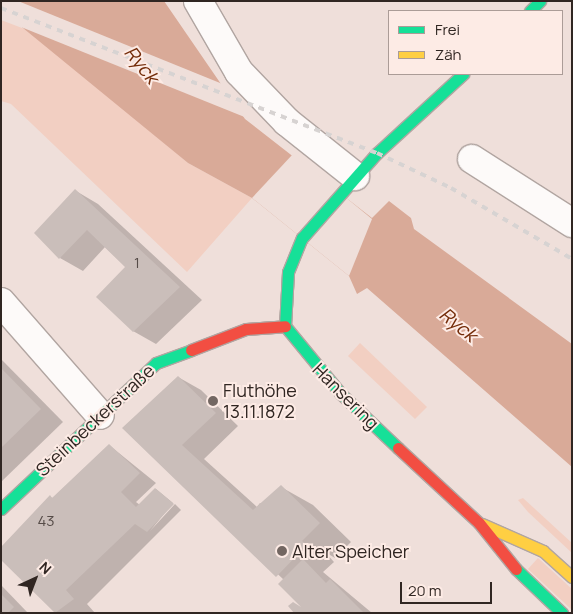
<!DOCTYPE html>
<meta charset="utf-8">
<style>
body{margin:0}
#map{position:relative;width:573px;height:614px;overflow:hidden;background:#efdfda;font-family:Manrope,sans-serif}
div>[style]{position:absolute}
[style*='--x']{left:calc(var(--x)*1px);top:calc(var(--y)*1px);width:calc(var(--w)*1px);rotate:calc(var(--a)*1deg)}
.green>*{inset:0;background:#f2cfc2}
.water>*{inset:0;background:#d9aa98}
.pier>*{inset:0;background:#efdfda}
.shadow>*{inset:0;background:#0003}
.building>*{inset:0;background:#cabeba}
.roads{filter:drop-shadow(1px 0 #b1a5a1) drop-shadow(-1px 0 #b1a5a1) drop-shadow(0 1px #b1a5a1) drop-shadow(0 -1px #b1a5a1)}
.street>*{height:28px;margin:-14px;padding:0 14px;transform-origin:14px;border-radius:14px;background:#fdfaf9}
.fast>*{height:11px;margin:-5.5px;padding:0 5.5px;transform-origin:5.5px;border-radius:5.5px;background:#16e098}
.slow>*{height:11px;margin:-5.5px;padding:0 5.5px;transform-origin:5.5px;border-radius:5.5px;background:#ffcf43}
.jam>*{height:11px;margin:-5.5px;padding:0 5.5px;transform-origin:5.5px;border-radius:5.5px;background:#f24e42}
.rail>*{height:4px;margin-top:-2px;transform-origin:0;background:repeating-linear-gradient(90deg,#d7d3d2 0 6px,transparent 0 12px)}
.dots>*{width:14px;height:14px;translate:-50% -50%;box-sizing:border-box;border:2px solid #fdebe5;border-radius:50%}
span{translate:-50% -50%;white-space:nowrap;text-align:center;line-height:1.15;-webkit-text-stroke:4px #fdebe5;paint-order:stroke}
.number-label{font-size:15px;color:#564c48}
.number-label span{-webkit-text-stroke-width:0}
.poi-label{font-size:18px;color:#302622}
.left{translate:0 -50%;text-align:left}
.street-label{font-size:18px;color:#302622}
.water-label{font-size:19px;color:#742c09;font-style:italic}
.frame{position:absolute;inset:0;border:2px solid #302622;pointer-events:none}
.legend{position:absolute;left:388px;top:10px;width:175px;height:65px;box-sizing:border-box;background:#fdebe5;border:1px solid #ab9c97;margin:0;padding:6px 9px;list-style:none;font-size:15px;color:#302622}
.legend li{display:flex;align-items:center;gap:10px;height:25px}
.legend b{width:25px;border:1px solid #ab9c97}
.north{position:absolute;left:10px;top:554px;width:50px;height:50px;-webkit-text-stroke:4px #fdebe5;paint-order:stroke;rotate:43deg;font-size:14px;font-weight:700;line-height:20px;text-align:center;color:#302622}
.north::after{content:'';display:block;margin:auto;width:18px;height:22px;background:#302622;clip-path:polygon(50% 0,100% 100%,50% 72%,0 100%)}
.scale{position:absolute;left:400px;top:582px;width:92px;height:22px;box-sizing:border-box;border:2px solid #302622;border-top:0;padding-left:6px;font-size:15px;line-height:18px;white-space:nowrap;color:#302622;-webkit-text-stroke:4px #fdebe5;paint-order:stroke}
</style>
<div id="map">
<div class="green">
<div style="clip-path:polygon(1px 20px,30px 31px,188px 163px,252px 198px,187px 272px,11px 104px,1px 101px)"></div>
<div style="clip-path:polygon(360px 343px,427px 407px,415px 419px,348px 356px)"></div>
<div style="clip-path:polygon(523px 498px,572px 543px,572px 553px,528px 512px,518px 500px)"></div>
<div style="clip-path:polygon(538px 558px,572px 589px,572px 610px,528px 569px)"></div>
</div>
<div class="water">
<div style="clip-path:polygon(1px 1px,164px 1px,245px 119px,372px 218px,389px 201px,411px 218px,414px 229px,572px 344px,572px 467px,367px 288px,357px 294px,349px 276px,252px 198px,188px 163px,1px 10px)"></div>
</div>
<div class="pier">
<div style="clip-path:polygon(1px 1px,18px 1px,225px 85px,247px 118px,21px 27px,1px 13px)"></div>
<div style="clip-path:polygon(293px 154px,372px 219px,349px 276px,252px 198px)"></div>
</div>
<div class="shadow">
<div style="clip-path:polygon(76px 191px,98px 204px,202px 300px,156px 344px,133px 331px,126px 267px,105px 247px,83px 271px,60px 258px)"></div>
<div style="clip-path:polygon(1px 359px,63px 422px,1px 482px)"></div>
<div style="clip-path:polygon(178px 377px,201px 390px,238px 426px,204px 459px,257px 507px,260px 503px,265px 505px,281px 487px,313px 505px,351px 542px,335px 558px,325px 552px,334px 562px,323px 572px,372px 613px,296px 613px,303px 608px,284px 580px,123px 428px)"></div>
<div style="clip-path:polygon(109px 445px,156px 483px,136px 502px,140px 505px,156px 489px,173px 503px,150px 531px,175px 504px,181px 510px,87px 604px,95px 613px,57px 613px,1px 558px,50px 497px,53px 498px)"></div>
<div style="clip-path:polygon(1px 585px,28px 613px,1px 613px)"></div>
</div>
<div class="building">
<div style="clip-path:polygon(75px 189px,180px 287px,133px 332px,96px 297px,125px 267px,87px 230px,59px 259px,34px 233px)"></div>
<div style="clip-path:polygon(1px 368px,41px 409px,1px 448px)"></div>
<div style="clip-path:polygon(178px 376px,216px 413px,182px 445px,253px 510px,281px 485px,320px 523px,302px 541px,307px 545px,276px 577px,122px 428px)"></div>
<div style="clip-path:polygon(109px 444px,140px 473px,121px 492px,136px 507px,155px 488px,174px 504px,147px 532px,135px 524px,66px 590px,74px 599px,55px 613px,1px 560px,1px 547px,50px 495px,52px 498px)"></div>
<div style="clip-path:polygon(303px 559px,326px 583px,330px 579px,364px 613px,294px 613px,288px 606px,293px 602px,301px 607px,278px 584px)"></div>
<div style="clip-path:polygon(1px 594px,14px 607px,8px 613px,1px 613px)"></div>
</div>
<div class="roads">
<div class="street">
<div style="--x:198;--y:1;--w:82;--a:60"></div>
<div style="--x:239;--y:72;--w:69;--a:46.2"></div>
<div style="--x:287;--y:122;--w:87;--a:38.5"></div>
<div style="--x:472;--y:159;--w:119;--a:32.6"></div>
<div style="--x:1;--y:302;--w:150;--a:48.8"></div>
</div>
<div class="fast">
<div style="--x:530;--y:11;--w:14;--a:-45"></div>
<div style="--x:398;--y:448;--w:79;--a:-136.5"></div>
<div style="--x:341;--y:394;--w:88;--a:-129.5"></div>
<div style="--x:285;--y:326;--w:54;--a:-86.8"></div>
<div style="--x:288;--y:272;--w:37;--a:-68"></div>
<div style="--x:302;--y:238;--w:113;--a:-48.6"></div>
<div style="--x:377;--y:153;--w:117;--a:-42.6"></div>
<div style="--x:1;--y:509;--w:213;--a:-43.3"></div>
<div style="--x:156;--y:363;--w:37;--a:-20"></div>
<div style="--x:516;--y:569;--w:64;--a:43.7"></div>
</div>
<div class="slow">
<div style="--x:482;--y:524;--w:67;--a:23.9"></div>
<div style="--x:543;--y:551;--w:39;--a:42"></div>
</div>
<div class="jam">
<div style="--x:191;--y:350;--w:59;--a:-20.9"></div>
<div style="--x:246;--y:329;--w:39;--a:-4"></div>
<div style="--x:398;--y:448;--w:110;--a:42.8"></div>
<div style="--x:479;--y:523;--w:59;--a:51.2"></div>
</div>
</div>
<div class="rail">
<div style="--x:1;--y:8;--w:403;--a:21.1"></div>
<div style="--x:377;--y:153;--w:82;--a:25.3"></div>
<div style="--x:451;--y:188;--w:140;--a:30.4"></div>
</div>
<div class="dots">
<div style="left:213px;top:401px;background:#736762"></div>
<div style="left:282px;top:551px;background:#736762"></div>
</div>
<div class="number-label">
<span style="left:137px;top:263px">1</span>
<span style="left:46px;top:521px">43</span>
</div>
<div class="poi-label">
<span class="left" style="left:223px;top:401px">Fluthöhe<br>13.11.1872</span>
<span class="left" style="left:292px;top:551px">Alter Speicher</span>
</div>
<div class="street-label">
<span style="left:346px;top:396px;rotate:45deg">Hansering</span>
<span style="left:95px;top:420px;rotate:-43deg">Steinbeckerstraße</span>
</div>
<div class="water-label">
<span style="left:141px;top:65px;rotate:51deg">Ryck</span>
<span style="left:458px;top:325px;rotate:39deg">Ryck</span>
</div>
<div class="frame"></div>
<ul class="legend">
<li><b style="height:6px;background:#16e098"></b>Frei</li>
<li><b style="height:6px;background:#ffcf43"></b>Zäh</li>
</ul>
<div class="north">N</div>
<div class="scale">20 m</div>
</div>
